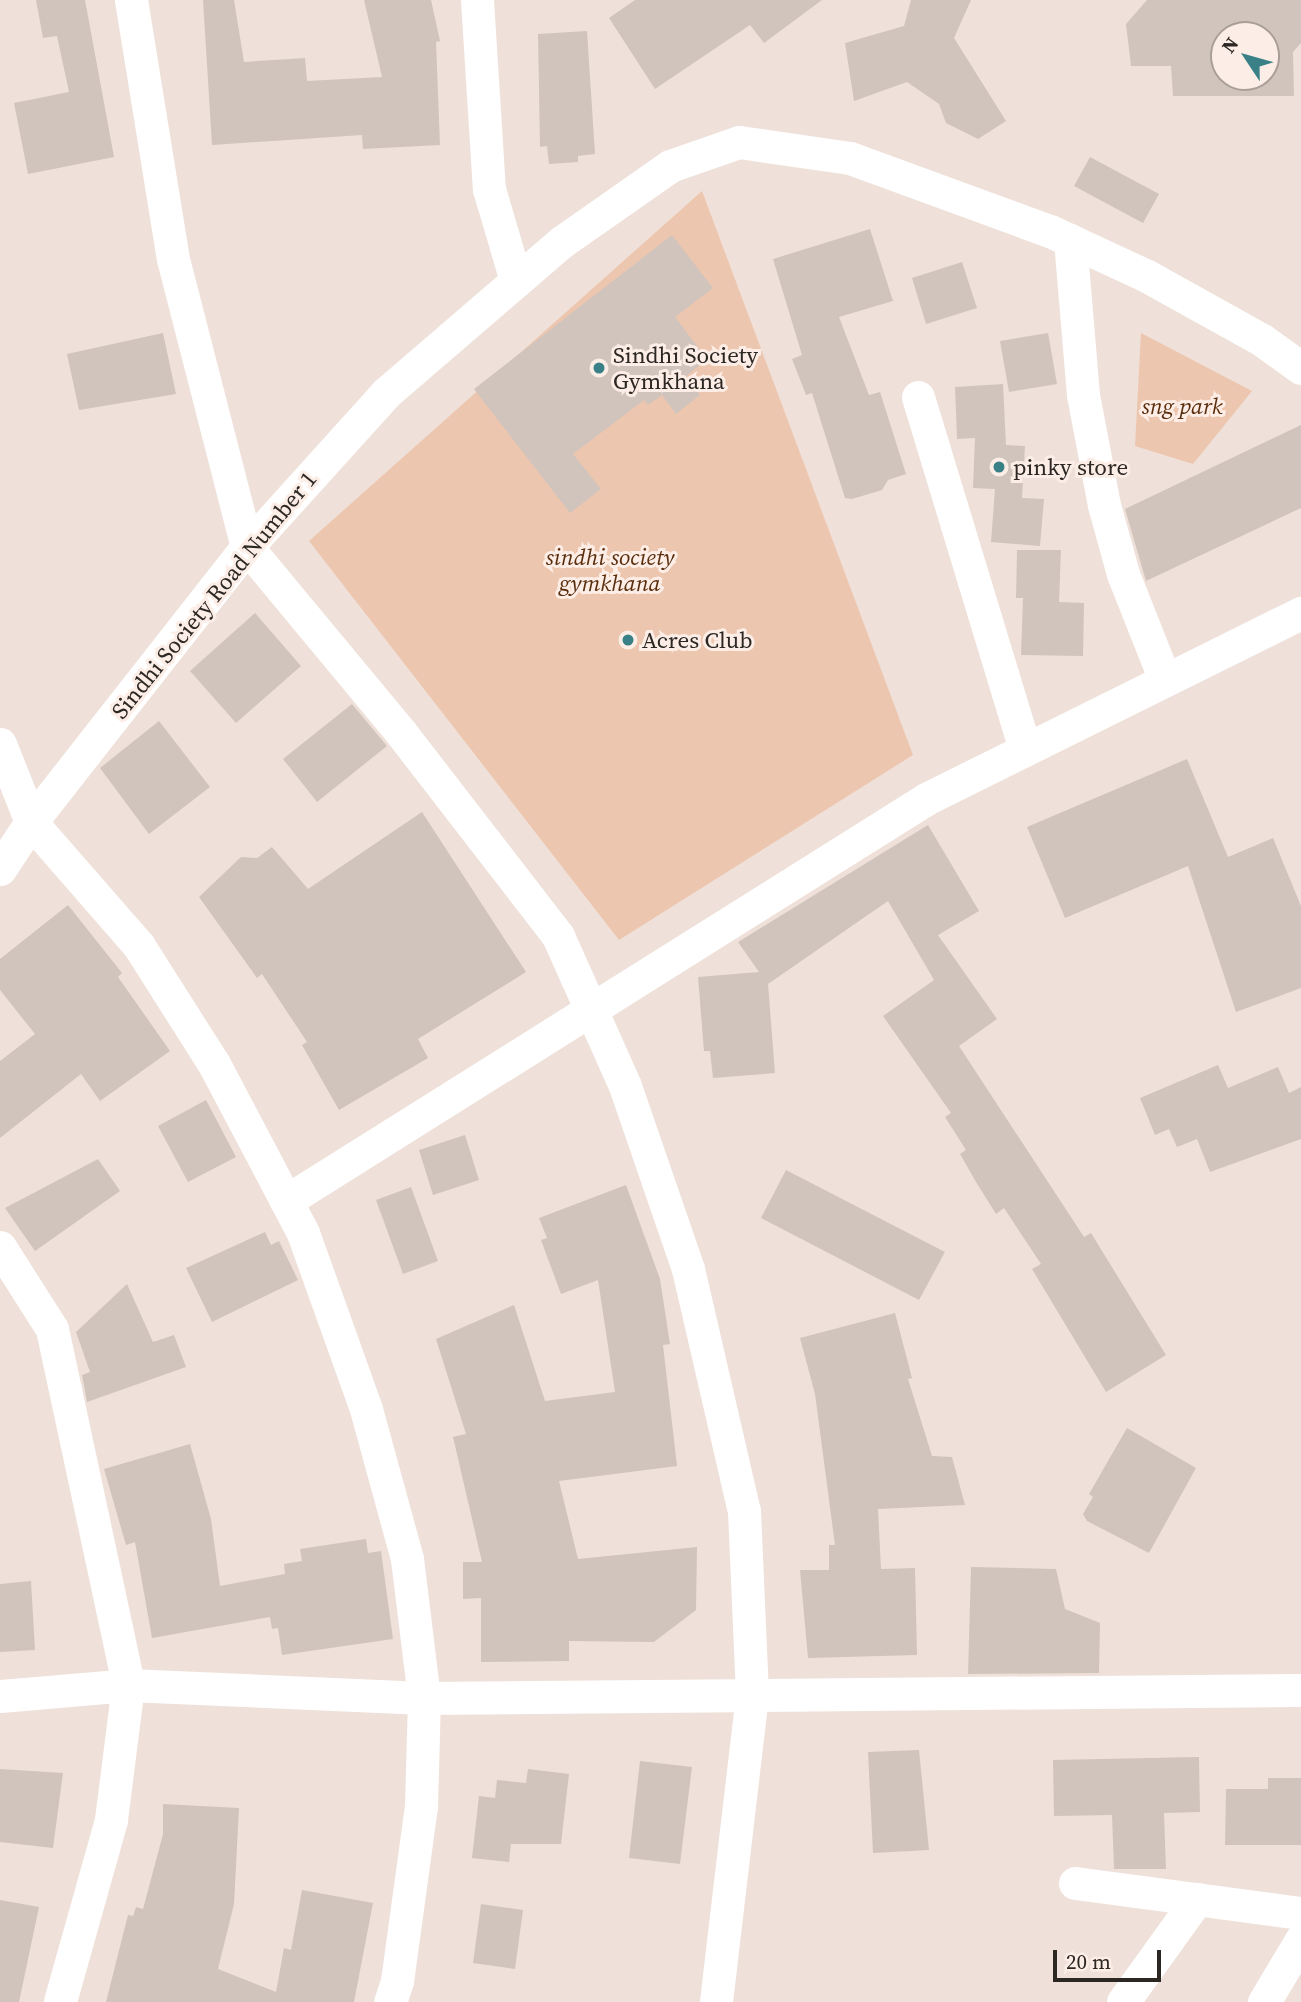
<!DOCTYPE html>
<style>
body{margin:0}
#map{position:relative;width:1301px;height:2002px;overflow:hidden;background:#efe1d9;font-family:"Source Serif 4",serif}
div>[style]{position:absolute}
[style*='--x']{left:calc(var(--x)*1px);top:calc(var(--y)*1px);width:calc(var(--w)*1px);rotate:calc(var(--a)*1deg)}
.green>*{inset:0;background:#edc6af}
.building>*{inset:0;background:#d1c4bc}
.street>*{height:33px;margin:-16.5px;padding:0 16.5px;transform-origin:16.5px;border-radius:16.5px;background:#fff}
.dots>*{width:19px;height:19px;translate:-50% -50%;box-sizing:border-box;border:4px solid #fceee6;border-radius:50%}
span{translate:-50% -50%;white-space:nowrap;text-align:center;line-height:1.15;-webkit-text-stroke:6px #fceee6;paint-order:stroke}
.poi-label{font-size:23px;color:#2d2724}
.left{translate:0 -50%;text-align:left}
.park-label{font-size:23px;color:#5a2d0d;font-style:italic}
.street-label{font-size:23px;color:#2d2724}
.north{position:absolute;left:1210px;top:21px;width:70px;height:70px;box-sizing:border-box;background:#fceee6;border:2px solid #a99e98;border-radius:50%;rotate:306deg;font-size:19px;font-weight:700;line-height:28px;text-align:center;color:#2d2724}
.north::after{content:'';display:block;margin:auto;width:24px;height:32px;background:#398187;clip-path:polygon(50% 0,100% 100%,50% 72%,0 100%)}
.scale{position:absolute;left:1053px;top:1950px;width:108px;height:32px;box-sizing:border-box;border:4px solid #2d2724;border-top:0;padding-left:9px;font-size:21px;line-height:24px;white-space:nowrap;color:#2d2724;-webkit-text-stroke:5px #fceee6;paint-order:stroke}
</style>
<div id="map">
<div class="green">
<div style="clip-path:polygon(702px 191px,913px 755px,619px 940px,309px 541px)"></div>
<div style="clip-path:polygon(1141px 333px,1252px 391px,1193px 464px,1135px 446px)"></div>
</div>
<div class="building">
<div style="clip-path:polygon(36px 0,85px 0,114px 157px,28px 174px,14px 103px,69px 92px,57px 36px,43px 38px)"></div>
<div style="clip-path:polygon(203px 0,234px 0,244px 62px,305px 58px,307px 81px,382px 77px,364px 0,431px 0,440px 41px,436px 42px,440px 145px,363px 149px,362px 135px,212px 145px)"></div>
<div style="clip-path:polygon(635px 0,822px 0,764px 43px,750px 25px,655px 89px,609px 18px)"></div>
<div style="clip-path:polygon(911px 0,971px 0,954px 38px,1006px 121px,978px 139px,946px 123px,939px 104px,907px 82px,854px 101px,845px 43px,904px 26px)"></div>
<div style="clip-path:polygon(evenodd,1147px 0,1301px 0,1301px 43px,1293px 52px,1294px 96px,1173px 96px,1171px 66px,1131px 66px,1126px 24px,1147px 0,1224px 35px,1266px 35px,1266px 77px,1224px 77px,1224px 35px)"></div>
<div style="clip-path:polygon(587px 31px,595px 154px,578px 156px,578px 162px,549px 164px,547px 146px,540px 147px,538px 34px)"></div>
<div style="clip-path:polygon(1090px 157px,1159px 194px,1143px 223px,1074px 186px)"></div>
<div style="clip-path:polygon(870px 229px,893px 301px,839px 317px,869px 395px,880px 392px,906px 474px,888px 480px,882px 490px,852px 499px,845px 498px,812px 393px,806px 395px,792px 359px,802px 355px,773px 259px)"></div>
<div style="clip-path:polygon(672px 235px,713px 288px,675px 317px,707px 359px,685px 377px,700px 395px,676px 414px,662px 395px,648px 405px,644px 400px,573px 454px,601px 489px,570px 513px,474px 389px)"></div>
<div style="clip-path:polygon(962px 262px,977px 308px,926px 324px,912px 278px)"></div>
<div style="clip-path:polygon(163px 333px,176px 394px,79px 410px,67px 354px)"></div>
<div style="clip-path:polygon(1048px 333px,1057px 384px,1009px 392px,1000px 341px)"></div>
<div style="clip-path:polygon(1003px 384px,1006px 445px,1025px 446px,1022px 498px,1044px 499px,1040px 546px,991px 542px,995px 489px,973px 488px,975px 438px,957px 439px,955px 387px)"></div>
<div style="clip-path:polygon(1301px 425px,1301px 508px,1146px 581px,1125px 509px)"></div>
<div style="clip-path:polygon(1017px 550px,1061px 550px,1059px 602px,1084px 603px,1083px 656px,1021px 655px,1023px 598px,1016px 598px)"></div>
<div style="clip-path:polygon(255px 613px,301px 666px,236px 723px,190px 671px)"></div>
<div style="clip-path:polygon(352px 704px,387px 746px,317px 802px,283px 759px)"></div>
<div style="clip-path:polygon(159px 721px,210px 787px,149px 834px,100px 768px)"></div>
<div style="clip-path:polygon(1187px 759px,1228px 857px,1273px 838px,1301px 906px,1301px 988px,1236px 1012px,1188px 866px,1065px 918px,1027px 827px)"></div>
<div style="clip-path:polygon(422px 812px,526px 972px,418px 1039px,428px 1058px,339px 1110px,302px 1045px,307px 1042px,262px 974px,257px 978px,199px 897px,241px 857px,257px 858px,272px 847px,308px 889px)"></div>
<div style="clip-path:polygon(928px 825px,979px 911px,938px 935px,997px 1019px,959px 1046px,1084px 1237px,1091px 1233px,1166px 1355px,1106px 1392px,1032px 1269px,1041px 1264px,1004px 1208px,996px 1214px,976px 1182px,960px 1154px,966px 1150px,945px 1117px,951px 1113px,883px 1016px,934px 980px,888px 901px,768px 984px,775px 1073px,713px 1078px,710px 1051px,704px 1051px,698px 977px,759px 972px,738px 942px)"></div>
<div style="clip-path:polygon(68px 905px,122px 973px,118px 977px,170px 1051px,100px 1101px,81px 1074px,0 1138px,0 1061px,35px 1034px,0 990px,0 959px)"></div>
<div style="clip-path:polygon(1218px 1065px,1228px 1088px,1278px 1067px,1289px 1093px,1301px 1087px,1301px 1139px,1210px 1172px,1197px 1139px,1177px 1147px,1169px 1129px,1155px 1135px,1140px 1098px)"></div>
<div style="clip-path:polygon(206px 1100px,236px 1157px,188px 1182px,158px 1126px)"></div>
<div style="clip-path:polygon(465px 1135px,479px 1180px,433px 1195px,419px 1150px)"></div>
<div style="clip-path:polygon(98px 1159px,120px 1191px,35px 1251px,5px 1208px)"></div>
<div style="clip-path:polygon(786px 1170px,945px 1252px,919px 1300px,761px 1218px)"></div>
<div style="clip-path:polygon(626px 1185px,660px 1279px,670px 1344px,663px 1345px,677px 1466px,559px 1481px,578px 1559px,697px 1547px,696px 1610px,654px 1642px,569px 1641px,569px 1661px,481px 1662px,481px 1598px,463px 1599px,463px 1562px,482px 1562px,453px 1437px,466px 1434px,436px 1339px,514px 1305px,545px 1401px,615px 1392px,598px 1280px,561px 1294px,541px 1240px,547px 1238px,539px 1218px)"></div>
<div style="clip-path:polygon(411px 1187px,438px 1261px,403px 1274px,376px 1200px)"></div>
<div style="clip-path:polygon(265px 1232px,271px 1245px,279px 1241px,298px 1280px,212px 1322px,186px 1268px)"></div>
<div style="clip-path:polygon(127px 1284px,153px 1342px,174px 1335px,186px 1367px,87px 1402px,82px 1375px,90px 1372px,76px 1332px)"></div>
<div style="clip-path:polygon(895px 1313px,912px 1378px,908px 1379px,932px 1456px,952px 1457px,965px 1505px,878px 1509px,881px 1569px,915px 1568px,917px 1655px,808px 1658px,800px 1570px,829px 1570px,829px 1545px,835px 1545px,815px 1394px,800px 1338px)"></div>
<div style="clip-path:polygon(1127px 1428px,1196px 1468px,1149px 1553px,1087px 1521px,1083px 1514px,1093px 1497px,1089px 1494px)"></div>
<div style="clip-path:polygon(190px 1444px,211px 1519px,220px 1586px,285px 1574px,284px 1564px,302px 1561px,300px 1549px,366px 1539px,368px 1553px,381px 1551px,393px 1639px,282px 1655px,278px 1628px,272px 1629px,270px 1617px,152px 1638px,135px 1542px,126px 1545px,104px 1469px)"></div>
<div style="clip-path:polygon(971px 1567px,1056px 1569px,1065px 1609px,1100px 1623px,1099px 1673px,968px 1674px)"></div>
<div style="clip-path:polygon(31px 1581px,35px 1650px,0 1652px,0 1584px)"></div>
<div style="clip-path:polygon(919px 1750px,929px 1850px,873px 1853px,868px 1752px)"></div>
<div style="clip-path:polygon(1199px 1757px,1200px 1812px,1164px 1813px,1166px 1869px,1114px 1869px,1112px 1815px,1054px 1816px,1053px 1760px)"></div>
<div style="clip-path:polygon(640px 1761px,692px 1767px,680px 1864px,629px 1858px)"></div>
<div style="clip-path:polygon(0 1769px,63px 1773px,53px 1848px,0 1842px)"></div>
<div style="clip-path:polygon(528px 1769px,569px 1774px,561px 1844px,511px 1844px,509px 1862px,472px 1858px,479px 1796px,495px 1798px,497px 1780px,526px 1783px)"></div>
<div style="clip-path:polygon(1268px 1778px,1301px 1778px,1301px 1845px,1225px 1845px,1226px 1789px,1268px 1789px)"></div>
<div style="clip-path:polygon(163px 1804px,239px 1808px,234px 1904px,218px 1969px,276px 1992px,284px 1948px,291px 1950px,302px 1890px,373px 1903px,354px 2002px,106px 2002px,128px 1915px,133px 1916px,136px 1907px,143px 1909px,163px 1834px)"></div>
<div style="clip-path:polygon(0 1900px,39px 1907px,19px 2002px,0 2002px)"></div>
<div style="clip-path:polygon(481px 1904px,523px 1910px,515px 1969px,473px 1963px)"></div>
</div>
<div class="street">
<div style="--x:131;--y:0;--w:262;--a:80.8"></div>
<div style="--x:173;--y:259;--w:297;--a:75.6"></div>
<div style="--x:247;--y:547;--w:243;--a:50.3"></div>
<div style="--x:402;--y:734;--w:255;--a:52.3"></div>
<div style="--x:558;--y:936;--w:164;--a:65.9"></div>
<div style="--x:625;--y:1086;--w:194;--a:71"></div>
<div style="--x:688;--y:1269;--w:248;--a:77"></div>
<div style="--x:744;--y:1511;--w:184;--a:87.5"></div>
<div style="--x:752;--y:1695;--w:309;--a:96.7"></div>
<div style="--x:477;--y:0;--w:189;--a:86.4"></div>
<div style="--x:489;--y:189;--w:96;--a:73.6"></div>
<div style="--x:1070;--y:240;--w:156;--a:85.2"></div>
<div style="--x:1083;--y:395;--w:112;--a:79.2"></div>
<div style="--x:1104;--y:505;--w:72;--a:74.6"></div>
<div style="--x:1123;--y:574;--w:114;--a:68.4"></div>
<div style="--x:918;--y:397;--w:368;--a:73.1"></div>
<div style="--x:0;--y:744;--w:84;--a:68.3"></div>
<div style="--x:31;--y:822;--w:164;--a:48.9"></div>
<div style="--x:139;--y:946;--w:140;--a:57.6"></div>
<div style="--x:214;--y:1064;--w:191;--a:62.2"></div>
<div style="--x:303;--y:1233;--w:187;--a:70.3"></div>
<div style="--x:366;--y:1409;--w:156;--a:74.7"></div>
<div style="--x:407;--y:1559;--w:140;--a:83"></div>
<div style="--x:424;--y:1698;--w:108;--a:91.6"></div>
<div style="--x:421;--y:1806;--w:177;--a:97.8"></div>
<div style="--x:397;--y:1981;--w:22;--a:108"></div>
<div style="--x:0;--y:869;--w:56;--a:-56.6"></div>
<div style="--x:31;--y:822;--w:350;--a:-51.9"></div>
<div style="--x:247;--y:547;--w:207;--a:-47.9"></div>
<div style="--x:386;--y:393;--w:233;--a:-40.7"></div>
<div style="--x:563;--y:241;--w:131;--a:-35"></div>
<div style="--x:670;--y:166;--w:73;--a:-19.2"></div>
<div style="--x:739;--y:142;--w:112;--a:8.2"></div>
<div style="--x:850;--y:158;--w:213;--a:20.1"></div>
<div style="--x:1050;--y:231;--w:107;--a:24.9"></div>
<div style="--x:1147;--y:276;--w:132;--a:29.1"></div>
<div style="--x:1262;--y:340;--w:48;--a:35.7"></div>
<div style="--x:286;--y:1201;--w:756;--a:-32.13"></div>
<div style="--x:926;--y:799;--w:419;--a:-26.4"></div>
<div style="--x:0;--y:1247;--w:97;--a:57.6"></div>
<div style="--x:52;--y:1329;--w:364;--a:77.9"></div>
<div style="--x:128;--y:1685;--w:136;--a:97.2"></div>
<div style="--x:111;--y:1820;--w:189;--a:105.7"></div>
<div style="--x:0;--y:1696;--w:128;--a:-4.9"></div>
<div style="--x:128;--y:1685;--w:296;--a:2.5"></div>
<div style="--x:424;--y:1698;--w:877;--a:-0.52"></div>
<div style="--x:1075;--y:1883;--w:228;--a:7.6"></div>
<div style="--x:1123;--y:2002;--w:127;--a:-54.3"></div>
<div style="--x:1264;--y:2002;--w:72;--a:-59.2"></div>
</div>
<div class="dots">
<div style="left:599px;top:368px;background:#398187"></div>
<div style="left:999px;top:467px;background:#398187"></div>
<div style="left:628px;top:640px;background:#398187"></div>
</div>
<div class="poi-label">
<span class="left" style="left:613px;top:368px">Sindhi Society<br>Gymkhana</span>
<span class="left" style="left:1013px;top:467px">pinky store</span>
<span class="left" style="left:642px;top:640px">Acres Club</span>
</div>
<div class="park-label">
<span style="left:1182px;top:406px">sng park</span>
<span style="left:610px;top:570px">sindhi society<br>gymkhana</span>
</div>
<div class="street-label">
<span style="left:214px;top:595px;rotate:-51deg">Sindhi Society Road Number 1</span>
</div>
<div class="north">N</div>
<div class="scale">20 m</div>
</div>
